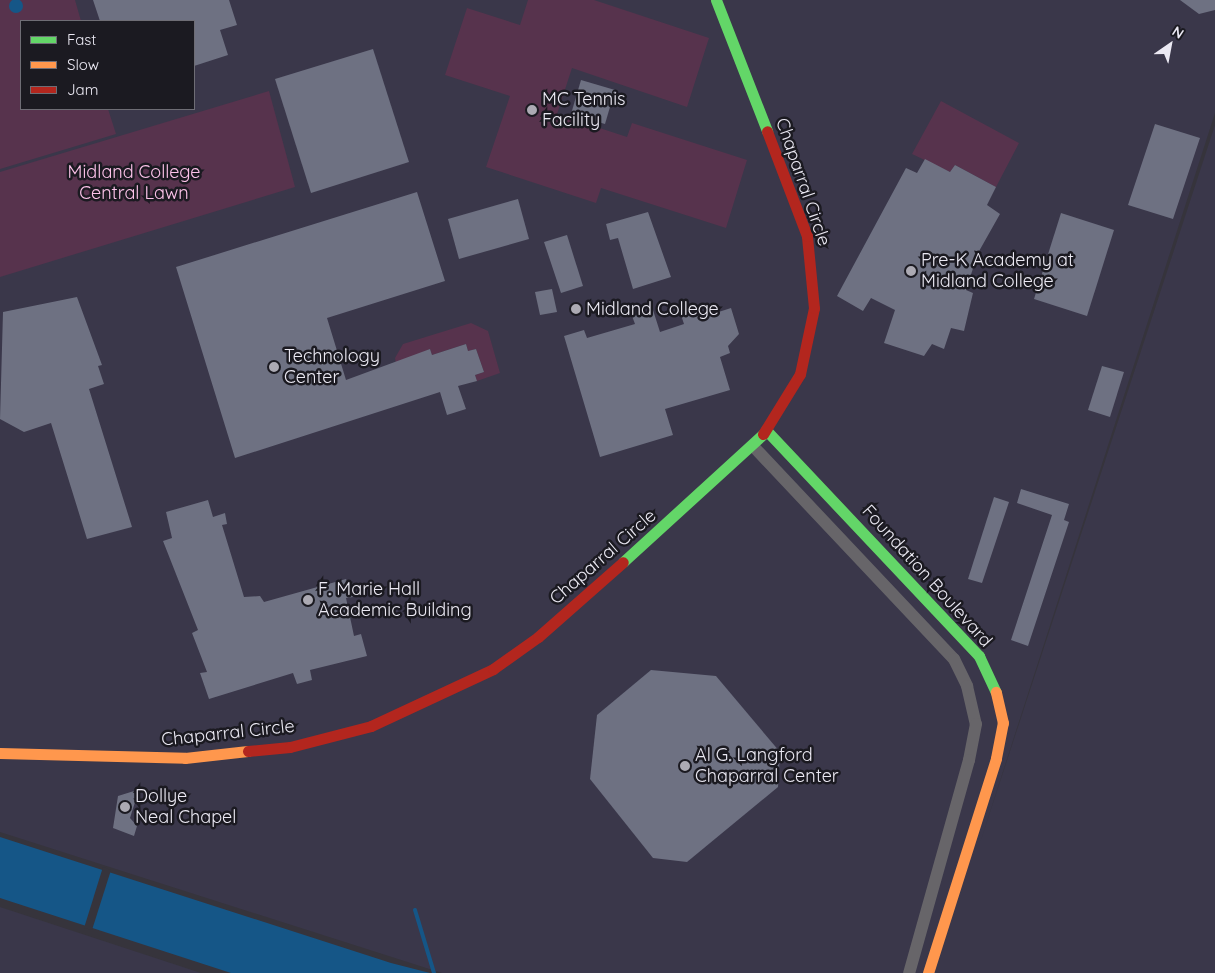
<!DOCTYPE html>
<style>
body{margin:0}
#map{position:relative;width:1215px;height:973px;overflow:hidden;background:#36343c;font-family:Quicksand,sans-serif}
div>[style]{position:absolute}
[style*='--x']{left:calc(var(--x)*1px);top:calc(var(--y)*1px);width:calc(var(--w)*1px);rotate:calc(var(--a)*1deg)}
.built>*{inset:0;background:#3a374a}
.green>*{inset:0;background:#57334d}
.water>*{inset:0;background:#155687}
.round{border-radius:50%}
.pier>*{inset:0;background:#36343c}
.stream>*{height:4px;margin:-2px;padding:0 2px;transform-origin:2px;border-radius:2px;background:#155687}
.building>*{inset:0;background:#6e7182}
.street>*{height:12px;margin:-6px;padding:0 6px;transform-origin:6px;border-radius:6px;background:#676569}
.fast>*{height:11px;margin:-5.5px;padding:0 5.5px;transform-origin:5.5px;border-radius:5.5px;background:#63d668}
.slow>*{height:11px;margin:-5.5px;padding:0 5.5px;transform-origin:5.5px;border-radius:5.5px;background:#ff974d}
.jam>*{height:11px;margin:-5.5px;padding:0 5.5px;transform-origin:5.5px;border-radius:5.5px;background:#b3261e}
.dots>*{width:14px;height:14px;translate:-50% -50%;box-sizing:border-box;border:2px solid #1b1a21;border-radius:50%}
span{translate:-50% -50%;white-space:nowrap;text-align:center;line-height:1.15;-webkit-text-stroke:5px #1b1a21;paint-order:stroke}
.poi-label{font-size:18px;color:#ebe9f3}
.left{translate:0 -50%;text-align:left}
.park-label{font-size:18px;color:#fdc3ea}
.street-label{font-size:18px;color:#ebe9f3}
.legend{position:absolute;left:20px;top:20px;width:175px;height:90px;box-sizing:border-box;background:#1b1a21;border:1px solid #6e6d75;margin:0;padding:6px 9px;list-style:none;font-size:15px;color:#ebe9f3}
.legend li{display:flex;align-items:center;gap:10px;height:25px}
.legend b{width:25px;border:1px solid #6e6d75}
.north{position:absolute;left:1145px;top:20px;width:50px;height:50px;-webkit-text-stroke:4px #1b1a21;paint-order:stroke;rotate:33deg;font-size:14px;font-weight:700;line-height:20px;text-align:center;color:#ebe9f3}
.north::after{content:'';display:block;margin:auto;width:18px;height:22px;background:#ebe9f3;clip-path:polygon(50% 0,100% 100%,50% 72%,0 100%)}
</style>
<div id="map">
<div class="built">
<div style="clip-path:polygon(evenodd,0 0,1215px 0,1215px 113px,979px 846px,1215px 125px,1215px 973px,442px 973px,0 832px,0 0,21px 21px,194px 21px,194px 109px,21px 109px,21px 21px)"></div>
<div style="clip-path:polygon(0 907px,201px 973px,0 973px)"></div>
</div>
<div class="green">
<div style="clip-path:polygon(0 0,75px 0,81px 21px,21px 21px,21px 109px,108px 109px,116px 134px,0 169px)"></div>
<div style="clip-path:polygon(528px 0,594px 0,709px 38px,687px 107px,572px 68px,557px 114px,627px 137px,632px 123px,747px 160px,726px 228px,601px 188px,596px 203px,486px 167px,510px 96px,445px 75px,467px 8px,520px 25px)"></div>
<div style="clip-path:polygon(269px 91px,295px 187px,0 277px,0 172px)"></div>
<div style="clip-path:polygon(941px 101px,1019px 143px,996px 187px,955px 165px,950px 172px,912px 154px)"></div>
<div style="clip-path:polygon(471px 323px,488px 331px,500px 373px,477px 381px,475px 375px,484px 372px,476px 349px,468px 351px,466px 344px,432px 355px,430px 349px,396px 364px,395px 358px,403px 344px)"></div>
</div>
<div class="water">
<div class="round" style="left:9px;top:-1px;width:14px;height:14px"></div>
<div style="clip-path:polygon(0 837px,391px 963px,430px 973px,231px 973px,0 898px)"></div>
</div>
<div class="pier">
<div style="clip-path:polygon(103px 867px,111px 870px,92px 930px,84px 928px)"></div>
</div>
<div class="stream">
<div style="--x:415;--y:910;--w:66;--a:73.2"></div>
</div>
<div class="building">
<div style="clip-path:polygon(93px 0,229px 0,237px 25px,220px 30px,228px 55px,194px 66px,194px 21px,100px 21px)"></div>
<div style="clip-path:polygon(1180px 0,1215px 0,1215px 10px,1199px 14px)"></div>
<div style="clip-path:polygon(373px 49px,409px 162px,311px 193px,275px 79px)"></div>
<div style="clip-path:polygon(581px 80px,615px 90px,605px 124px,571px 114px)"></div>
<div style="clip-path:polygon(1155px 124px,1200px 138px,1173px 219px,1128px 205px)"></div>
<div style="clip-path:polygon(925px 159px,950px 172px,955px 165px,996px 187px,987px 205px,1000px 214px,978px 253px,966px 290px,973px 293px,964px 331px,951px 328px,944px 349px,932px 344px,924px 356px,884px 343px,895px 310px,871px 298px,863px 311px,837px 296px,906px 168px,917px 173px)"></div>
<div style="clip-path:polygon(417px 192px,445px 281px,327px 318px,346px 380px,430px 349px,432px 355px,466px 344px,468px 351px,476px 349px,484px 372px,475px 375px,477px 381px,458px 386px,466px 409px,447px 415px,440px 392px,235px 458px,176px 267px)"></div>
<div style="clip-path:polygon(518px 199px,529px 239px,459px 259px,448px 219px)"></div>
<div style="clip-path:polygon(648px 212px,671px 277px,633px 289px,618px 238px,610px 240px,606px 224px)"></div>
<div style="clip-path:polygon(1061px 213px,1114px 230px,1087px 316px,1034px 299px)"></div>
<div style="clip-path:polygon(567px 235px,583px 286px,561px 293px,544px 242px)"></div>
<div style="clip-path:polygon(552px 289px,557px 312px,540px 315px,535px 292px)"></div>
<div style="clip-path:polygon(77px 297px,102px 365px,98px 366px,104px 384px,89px 389px,132px 527px,87px 539px,51px 423px,24px 432px,0 419px,3px 312px)"></div>
<div style="clip-path:polygon(731px 308px,739px 334px,728px 346px,730px 353px,720px 357px,730px 390px,665px 409px,673px 435px,600px 457px,564px 336px,584px 330px,587px 338px,635px 324px,632px 316px,653px 310px,660px 332px,684px 324px,681px 315px,697px 310px,700px 318px)"></div>
<div style="clip-path:polygon(1102px 366px,1124px 372px,1110px 417px,1088px 410px)"></div>
<div style="clip-path:polygon(1021px 489px,1069px 504px,1064px 520px,1069px 522px,1028px 646px,1011px 640px,1052px 515px,1017px 503px)"></div>
<div style="clip-path:polygon(994px 497px,1009px 502px,982px 583px,968px 579px)"></div>
<div style="clip-path:polygon(208px 500px,213px 517px,225px 513px,227px 524px,222px 525px,244px 597px,260px 596px,264px 602px,346px 579px,353px 597px,346px 598px,354px 636px,361px 634px,367px 656px,310px 670px,312px 680px,297px 684px,293px 673px,209px 699px,200px 673px,207px 672px,192px 633px,198px 630px,163px 541px,172px 538px,166px 512px)"></div>
<div style="clip-path:polygon(651px 670px,716px 676px,780px 752px,778px 787px,687px 862px,653px 858px,590px 779px,597px 715px)"></div>
<div style="clip-path:polygon(134px 791px,136px 799px,130px 818px,137px 826px,134px 836px,113px 828px,118px 796px)"></div>
</div>
<div class="street">
<div style="--x:753;--y:446;--w:293;--a:46.7"></div>
<div style="--x:954;--y:659;--w:30;--a:64"></div>
<div style="--x:967;--y:686;--w:39;--a:77"></div>
<div style="--x:976;--y:724;--w:37;--a:101"></div>
<div style="--x:969;--y:760;--w:221;--a:105.7"></div>
</div>
<div class="fast">
<div style="--x:716;--y:0;--w:141;--a:68.7"></div>
<div style="--x:766;--y:430;--w:311;--a:46.7"></div>
<div style="--x:979;--y:656;--w:40;--a:65"></div>
<div style="--x:623;--y:562;--w:190;--a:-42.4"></div>
</div>
<div class="slow">
<div style="--x:0;--y:753;--w:185;--a:1.5"></div>
<div style="--x:185;--y:758;--w:63;--a:-6.3"></div>
<div style="--x:928;--y:973;--w:225;--a:-72.4"></div>
<div style="--x:996;--y:758;--w:36;--a:-79"></div>
<div style="--x:1003;--y:723;--w:32;--a:-103"></div>
</div>
<div class="jam">
<div style="--x:763;--y:434;--w:70;--a:-58.3"></div>
<div style="--x:800;--y:374;--w:67;--a:-78"></div>
<div style="--x:814;--y:308;--w:72;--a:-95.6"></div>
<div style="--x:807;--y:236;--w:112;--a:-110.9"></div>
<div style="--x:248;--y:751;--w:42;--a:-5.4"></div>
<div style="--x:290;--y:747;--w:84;--a:-14.5"></div>
<div style="--x:371;--y:726;--w:135;--a:-25"></div>
<div style="--x:493;--y:669;--w:55;--a:-35.4"></div>
<div style="--x:538;--y:637;--w:113;--a:-41.4"></div>
</div>
<div class="dots">
<div style="left:532px;top:110px;background:#acaab3"></div>
<div style="left:911px;top:271px;background:#acaab3"></div>
<div style="left:576px;top:309px;background:#acaab3"></div>
<div style="left:274px;top:367px;background:#acaab3"></div>
<div style="left:308px;top:600px;background:#acaab3"></div>
<div style="left:685px;top:766px;background:#acaab3"></div>
<div style="left:125px;top:807px;background:#acaab3"></div>
</div>
<div class="poi-label">
<span class="left" style="left:542px;top:110px">MC Tennis<br>Facility</span>
<span class="left" style="left:921px;top:271px">Pre-K Academy at<br>Midland College</span>
<span class="left" style="left:586px;top:309px">Midland College</span>
<span class="left" style="left:284px;top:367px">Technology<br>Center</span>
<span class="left" style="left:318px;top:600px">F. Marie Hall<br>Academic Building</span>
<span class="left" style="left:695px;top:766px">Al G. Langford<br>Chaparral Center</span>
<span class="left" style="left:135px;top:807px">Dollye<br>Neal Chapel</span>
</div>
<div class="park-label">
<span style="left:134px;top:183px">Midland College<br>Central Lawn</span>
</div>
<div class="street-label">
<span style="left:803px;top:182px;rotate:71deg">Chaparral Circle</span>
<span style="left:603px;top:557px;rotate:-41deg">Chaparral Circle</span>
<span style="left:927px;top:576px;rotate:48deg">Foundation Boulevard</span>
<span style="left:228px;top:733px;rotate:-6deg">Chaparral Circle</span>
</div>
<ul class="legend">
<li><b style="height:6px;background:#63d668"></b>Fast</li>
<li><b style="height:6px;background:#ff974d"></b>Slow</li>
<li><b style="height:6px;background:#b3261e"></b>Jam</li>
</ul>
<div class="north">N</div>
</div>
